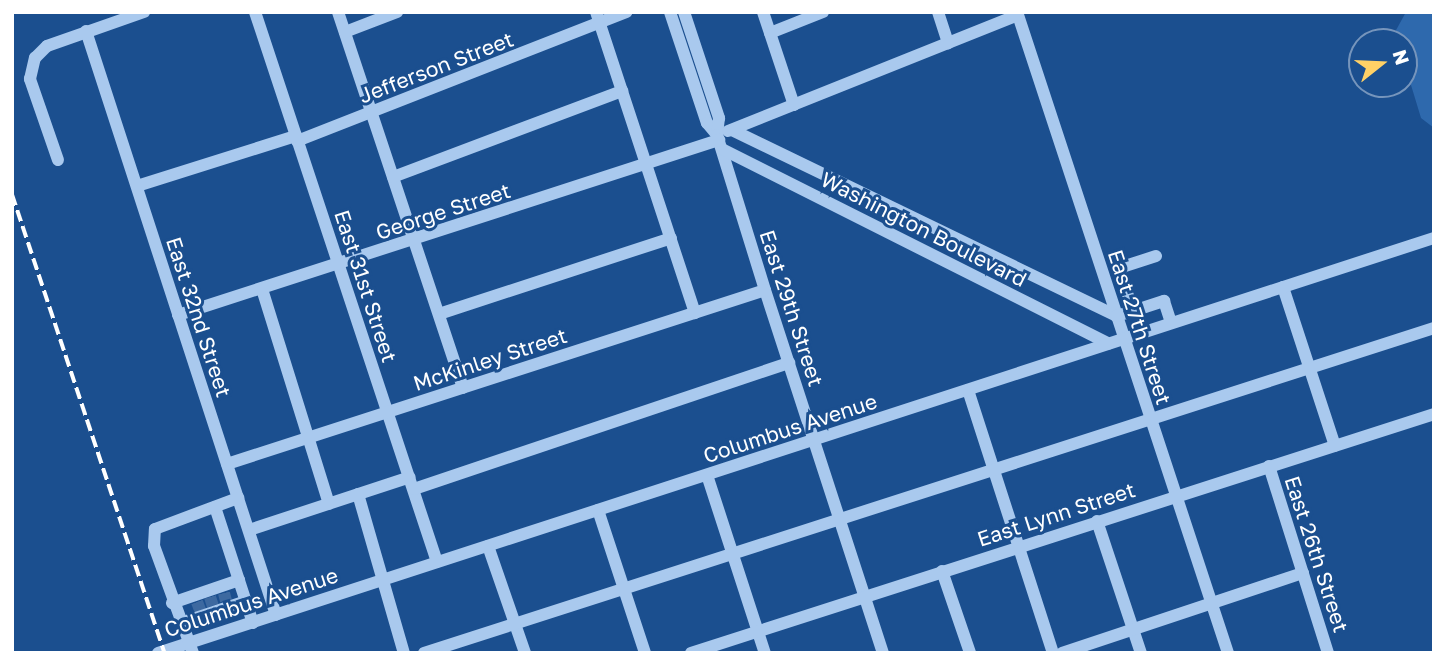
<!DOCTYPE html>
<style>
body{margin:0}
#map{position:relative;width:1446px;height:665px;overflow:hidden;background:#1b4f8f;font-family:"Golos Text",sans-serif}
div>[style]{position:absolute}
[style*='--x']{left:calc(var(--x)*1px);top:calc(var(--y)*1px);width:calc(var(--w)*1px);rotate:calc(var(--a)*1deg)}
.green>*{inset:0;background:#2e69ad}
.minor-tunnel>*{height:12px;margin-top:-6px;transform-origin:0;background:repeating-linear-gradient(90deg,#3d69a0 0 12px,transparent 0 18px)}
.minor>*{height:12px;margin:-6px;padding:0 6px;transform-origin:6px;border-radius:6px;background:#a9c9ee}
.rail>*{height:3.5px;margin-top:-1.75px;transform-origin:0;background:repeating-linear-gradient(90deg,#fff 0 12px,transparent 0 17px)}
span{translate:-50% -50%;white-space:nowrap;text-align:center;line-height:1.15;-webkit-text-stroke:6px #1b4f8f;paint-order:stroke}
.street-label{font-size:21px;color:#fff}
.frame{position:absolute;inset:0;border:14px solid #fff;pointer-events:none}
.north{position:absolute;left:1348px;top:28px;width:70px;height:70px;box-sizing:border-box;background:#1b4f8f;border:2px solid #7695bc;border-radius:50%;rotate:72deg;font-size:19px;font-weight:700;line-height:28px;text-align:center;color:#fff}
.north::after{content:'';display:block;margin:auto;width:24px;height:32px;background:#ffd166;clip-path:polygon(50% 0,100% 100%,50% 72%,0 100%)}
</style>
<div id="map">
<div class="green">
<div style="clip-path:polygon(1406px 12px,1434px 12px,1434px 128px,1421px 118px,1404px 62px,1404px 42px,1398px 42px,1395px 32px)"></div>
</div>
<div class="minor-tunnel">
<div style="--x:224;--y:593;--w:8;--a:76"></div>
<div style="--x:210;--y:597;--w:9;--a:72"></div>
<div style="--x:197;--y:602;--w:9;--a:69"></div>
</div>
<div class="minor">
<div style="--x:255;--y:12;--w:579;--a:71.69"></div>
<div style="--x:338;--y:12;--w:396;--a:71.6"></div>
<div style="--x:596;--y:12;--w:317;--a:71.8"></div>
<div style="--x:670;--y:12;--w:117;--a:71.6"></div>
<div style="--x:707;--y:123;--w:16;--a:50"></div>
<div style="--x:684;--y:12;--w:112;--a:71.7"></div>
<div style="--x:719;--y:118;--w:17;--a:97"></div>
<div style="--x:717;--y:135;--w:162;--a:72.8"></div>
<div style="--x:765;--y:290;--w:382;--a:72"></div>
<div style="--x:763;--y:12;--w:98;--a:71.6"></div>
<div style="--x:938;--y:12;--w:33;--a:72"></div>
<div style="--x:1017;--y:12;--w:675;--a:71.78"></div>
<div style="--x:86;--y:31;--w:614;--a:71.98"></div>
<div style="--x:345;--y:32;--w:56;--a:-21"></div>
<div style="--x:770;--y:33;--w:57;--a:-21.6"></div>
<div style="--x:732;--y:130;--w:427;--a:25.8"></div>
<div style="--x:1116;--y:316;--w:18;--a:-16"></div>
<div style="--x:728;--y:131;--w:312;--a:-21.8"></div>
<div style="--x:297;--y:141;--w:354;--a:-21.4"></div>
<div style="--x:722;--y:149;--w:433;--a:26.7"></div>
<div style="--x:58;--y:160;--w:86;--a:-109.1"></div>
<div style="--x:30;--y:79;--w:22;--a:-77"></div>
<div style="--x:35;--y:58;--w:17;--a:-45"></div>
<div style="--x:47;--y:46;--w:103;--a:-19.3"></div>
<div style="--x:393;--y:177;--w:245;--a:-20.6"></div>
<div style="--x:137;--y:186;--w:167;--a:-17.5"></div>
<div style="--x:1156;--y:256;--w:39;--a:162"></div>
<div style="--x:1119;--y:268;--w:45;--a:72"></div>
<div style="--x:1133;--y:311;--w:33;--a:-18"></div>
<div style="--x:1164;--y:301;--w:23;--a:72"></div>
<div style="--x:1283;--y:287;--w:167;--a:71.9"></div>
<div style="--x:262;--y:289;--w:225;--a:72.7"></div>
<div style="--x:439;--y:314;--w:244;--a:-18.1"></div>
<div style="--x:178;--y:315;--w:569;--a:-17.93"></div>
<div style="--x:968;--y:390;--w:276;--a:72.1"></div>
<div style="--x:227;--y:464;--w:565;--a:-17.92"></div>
<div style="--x:1269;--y:466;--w:196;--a:72.5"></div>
<div style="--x:707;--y:475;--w:187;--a:72"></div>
<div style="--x:414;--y:489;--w:396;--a:-18.6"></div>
<div style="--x:358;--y:494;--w:166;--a:73.9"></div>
<div style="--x:215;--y:507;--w:122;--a:71.9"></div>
<div style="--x:598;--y:510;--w:151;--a:71.8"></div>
<div style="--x:1097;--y:521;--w:139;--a:71.6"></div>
<div style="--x:249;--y:530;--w:169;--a:-18.2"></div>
<div style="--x:488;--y:546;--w:113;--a:70.9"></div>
<div style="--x:942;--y:571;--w:87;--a:71.1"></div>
<div style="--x:172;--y:603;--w:71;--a:-18.9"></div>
<div style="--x:181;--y:623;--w:69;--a:-18.7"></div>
<div style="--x:158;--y:653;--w:1342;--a:-18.02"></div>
<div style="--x:193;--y:653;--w:114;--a:-110"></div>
<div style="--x:154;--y:546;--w:17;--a:-87"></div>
<div style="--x:155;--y:529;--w:89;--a:-20.5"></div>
<div style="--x:424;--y:653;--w:1061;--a:-17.84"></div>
<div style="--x:691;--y:653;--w:780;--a:-17.83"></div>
<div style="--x:1062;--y:653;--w:254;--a:-18.4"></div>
</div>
<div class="rail">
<div style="--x:12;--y:194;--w:484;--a:71.6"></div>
</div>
<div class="street-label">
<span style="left:436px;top:67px;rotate:-21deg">Jefferson Street</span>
<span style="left:443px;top:211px;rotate:-18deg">George Street</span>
<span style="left:924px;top:229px;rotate:27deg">Washington Boulevard</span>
<span style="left:366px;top:286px;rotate:72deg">East 31st Street</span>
<span style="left:792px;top:308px;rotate:72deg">East 29th Street</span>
<span style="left:199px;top:317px;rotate:72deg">East 32nd Street</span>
<span style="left:1140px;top:327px;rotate:72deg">East 27th Street</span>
<span style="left:490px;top:359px;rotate:-18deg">McKinley Street</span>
<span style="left:790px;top:428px;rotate:-18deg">Columbus Avenue</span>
<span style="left:1056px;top:514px;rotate:-18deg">East Lynn Street</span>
<span style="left:1317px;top:554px;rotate:72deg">East 26th Street</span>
<span style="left:251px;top:602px;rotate:-18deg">Columbus Avenue</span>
</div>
<div class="frame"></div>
<div class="north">N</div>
</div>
